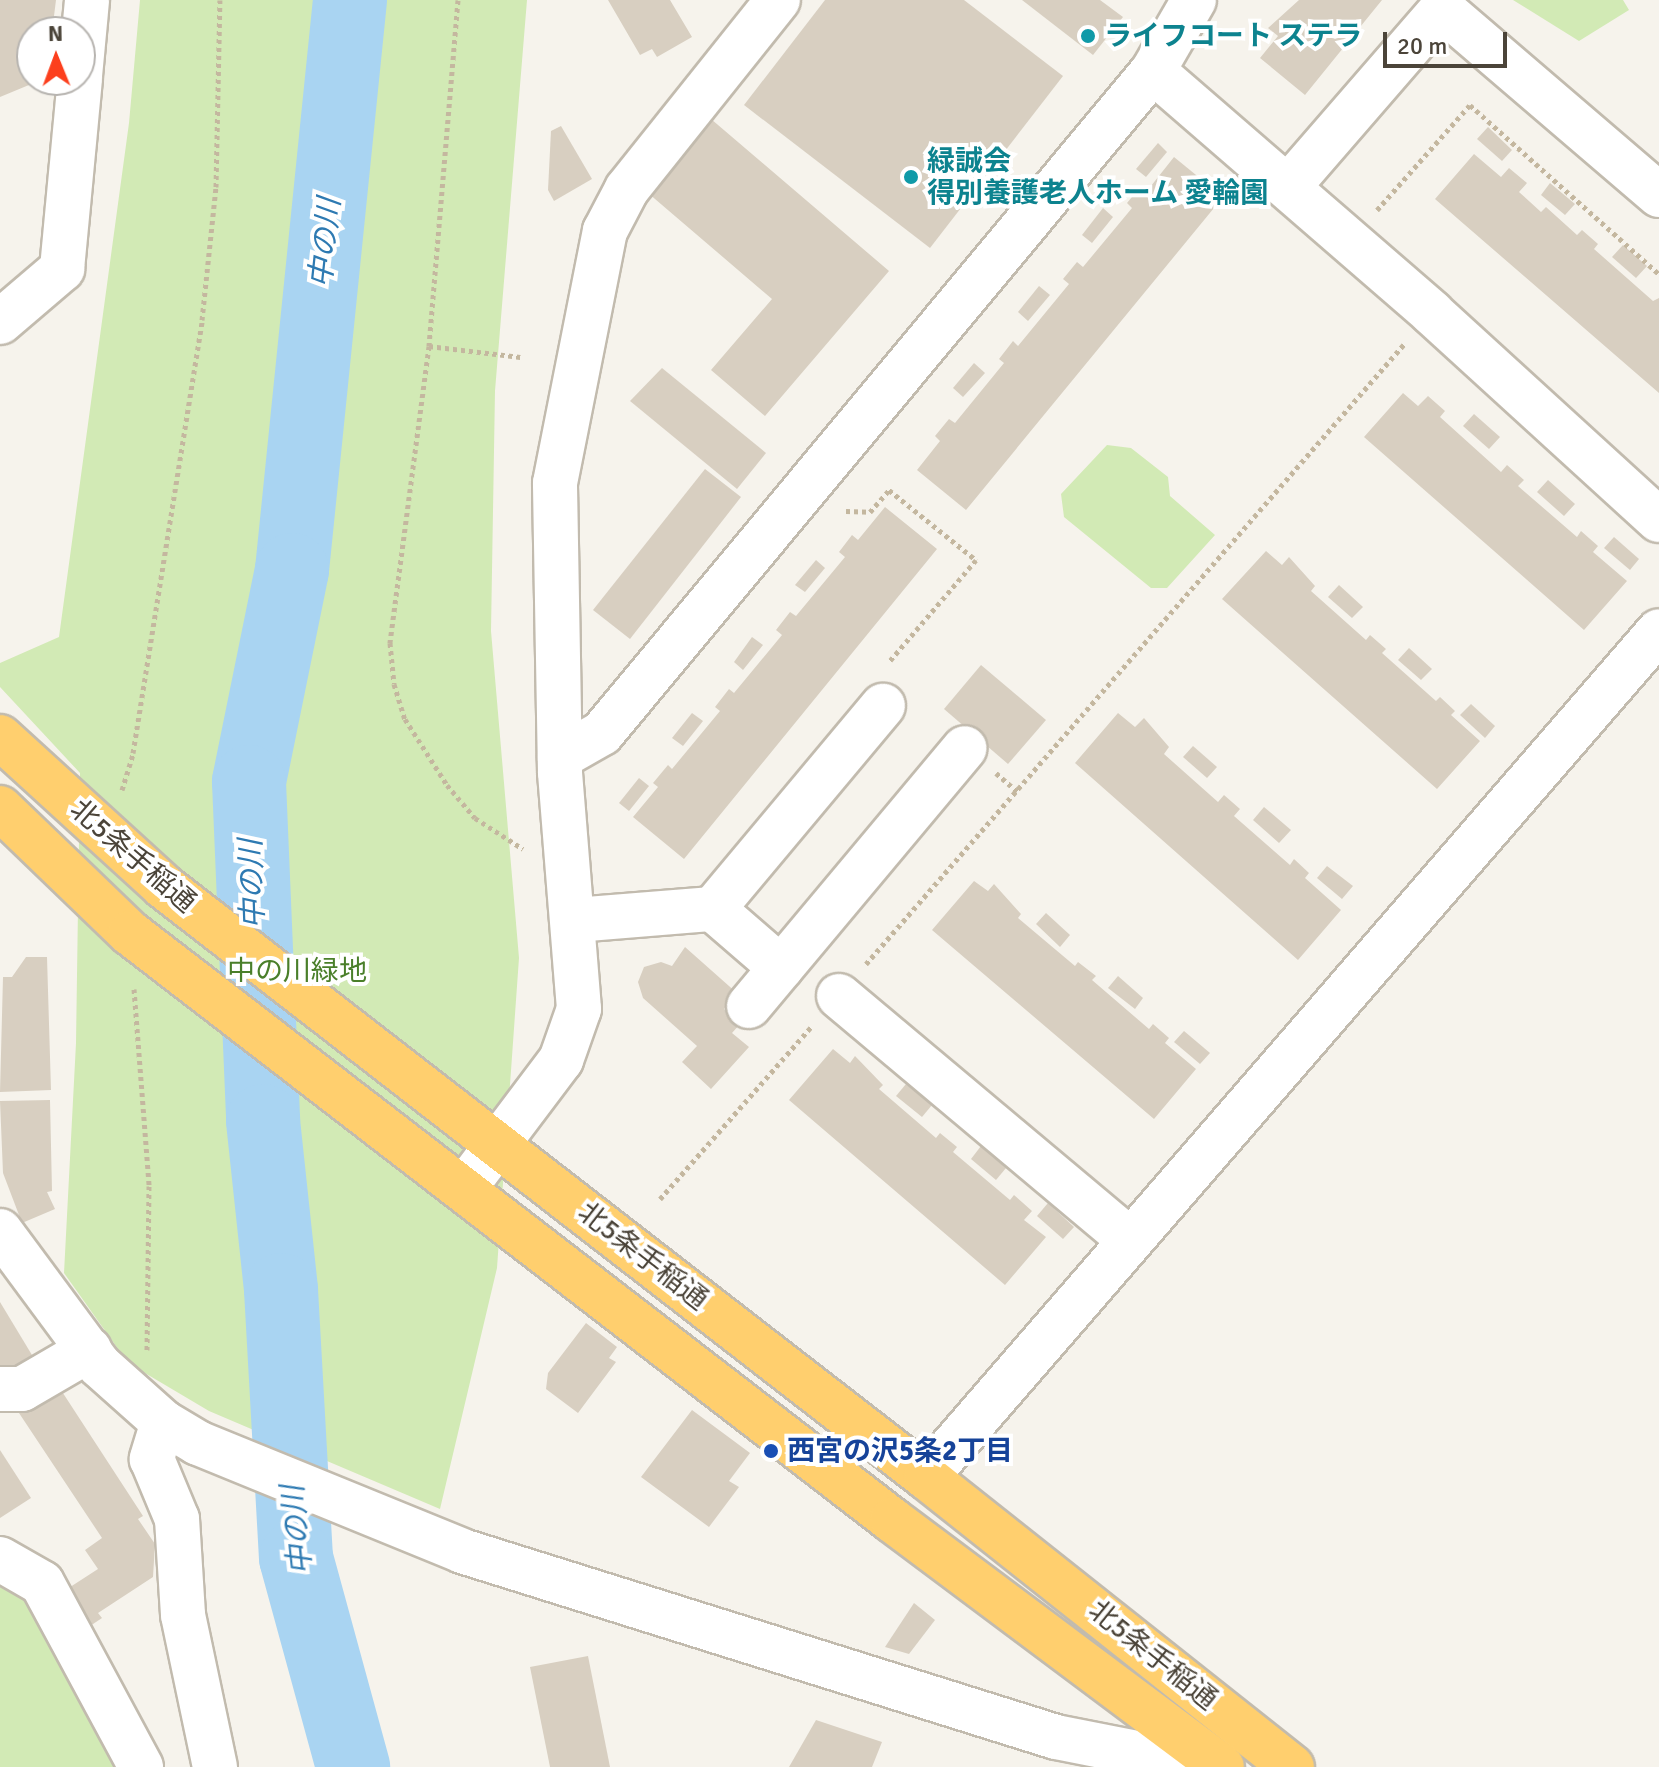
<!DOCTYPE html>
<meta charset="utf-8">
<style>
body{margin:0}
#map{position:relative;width:1659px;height:1767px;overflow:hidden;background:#f6f3ec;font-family:Signika,"Noto Sans JP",sans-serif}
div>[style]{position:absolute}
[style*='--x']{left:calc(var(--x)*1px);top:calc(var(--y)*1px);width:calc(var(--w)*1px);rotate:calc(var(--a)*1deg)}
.green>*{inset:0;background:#d2eab5}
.river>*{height:74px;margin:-37px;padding:0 37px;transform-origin:37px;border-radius:37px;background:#a9d4f2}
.building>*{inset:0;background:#d8cfc1}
.path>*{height:5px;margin-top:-2.5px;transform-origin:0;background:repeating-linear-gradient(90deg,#c4b79f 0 4px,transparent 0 8px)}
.roads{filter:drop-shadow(2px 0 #c2bbae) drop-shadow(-2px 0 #c2bbae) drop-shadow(0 2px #c2bbae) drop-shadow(0 -2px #c2bbae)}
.minor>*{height:44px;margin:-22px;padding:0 22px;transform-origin:22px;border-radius:22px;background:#fff}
.highway>*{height:44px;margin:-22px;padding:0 22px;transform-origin:22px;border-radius:22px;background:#ffcf6e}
.dots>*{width:22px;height:22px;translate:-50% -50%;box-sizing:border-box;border:4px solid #fff;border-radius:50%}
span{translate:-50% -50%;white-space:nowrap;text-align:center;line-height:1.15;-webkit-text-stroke:8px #fff;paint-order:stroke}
.culture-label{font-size:28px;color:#0d838f;font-weight:700}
.left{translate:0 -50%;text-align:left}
.street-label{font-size:28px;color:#4b4439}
.park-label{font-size:28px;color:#4a7f2a}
.transit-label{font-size:28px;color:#164399;font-weight:700}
.water-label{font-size:30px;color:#2e7ab2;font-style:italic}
.north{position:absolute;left:16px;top:16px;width:80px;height:80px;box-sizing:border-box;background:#fff;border:2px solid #b7b4b0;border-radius:50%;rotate:359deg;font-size:22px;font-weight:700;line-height:32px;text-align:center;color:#4b4439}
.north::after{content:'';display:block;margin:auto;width:28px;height:36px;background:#fc3f1d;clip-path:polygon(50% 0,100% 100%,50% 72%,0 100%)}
.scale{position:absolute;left:1383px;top:32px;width:124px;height:36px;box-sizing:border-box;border:4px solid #4b4439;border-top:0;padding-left:10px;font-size:24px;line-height:28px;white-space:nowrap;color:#4b4439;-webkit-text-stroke:6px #fff;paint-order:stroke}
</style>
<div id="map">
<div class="green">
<div style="clip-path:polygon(140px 0,527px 0,495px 391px,491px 631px,519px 958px,497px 1268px,440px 1509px,209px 1411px,128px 1363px,64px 1273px,76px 1043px,80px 773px,0 687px,0 663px,59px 637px,129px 123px)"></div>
<div style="clip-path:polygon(1513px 0,1623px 0,1629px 10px,1579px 41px)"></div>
<div style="clip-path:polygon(1107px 445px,1131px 448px,1168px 477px,1170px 496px,1215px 535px,1167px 588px,1151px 588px,1064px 517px,1061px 494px)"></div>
<div style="clip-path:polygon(0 1580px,29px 1591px,129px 1767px,0 1767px)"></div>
</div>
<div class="river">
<div style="--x:350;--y:0;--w:573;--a:95.81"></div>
<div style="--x:292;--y:570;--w:216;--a:101.5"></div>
<div style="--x:249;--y:782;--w:339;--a:87.6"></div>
<div style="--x:263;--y:1121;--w:170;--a:83.9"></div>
<div style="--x:281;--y:1290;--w:268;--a:86.8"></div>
<div style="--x:296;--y:1558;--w:217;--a:74.7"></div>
</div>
<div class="building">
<div style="clip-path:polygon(0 0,56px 0,52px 32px,32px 32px,32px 80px,41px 80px,0 97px)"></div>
<div style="clip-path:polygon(608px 0,670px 0,692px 37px,657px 57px,652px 49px,640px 55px)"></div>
<div style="clip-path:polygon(825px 0,964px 0,1063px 76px,930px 248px,744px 105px)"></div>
<div style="clip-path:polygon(1022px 0,1100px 0,1123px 17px,1093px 55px)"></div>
<div style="clip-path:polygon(1299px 0,1382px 0,1305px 95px,1260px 58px,1278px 36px,1268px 28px)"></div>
<div style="clip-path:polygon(711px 119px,889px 271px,765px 416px,711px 370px,772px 299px,648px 193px)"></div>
<div style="clip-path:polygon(561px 126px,592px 179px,554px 201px,548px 190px,551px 131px)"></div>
<div style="clip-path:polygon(1488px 127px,1512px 150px,1502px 161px,1477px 139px)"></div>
<div style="clip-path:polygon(1158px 143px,1167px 152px,1146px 177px,1136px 169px)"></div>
<div style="clip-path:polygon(1474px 154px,1501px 177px,1509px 168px,1527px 183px,1519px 192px,1541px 212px,1546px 207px,1577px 235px,1582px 230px,1598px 244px,1594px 249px,1653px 301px,1659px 298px,1659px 393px,1435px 199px)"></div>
<div style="clip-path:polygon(1174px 157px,1223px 197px,966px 510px,917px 470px,940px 441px,935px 436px,949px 419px,955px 423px,1004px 363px,999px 359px,1013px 341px,1018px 346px,1069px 284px,1063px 279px,1077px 262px,1083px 267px,1132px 208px,1127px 203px,1141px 186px,1147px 191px)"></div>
<div style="clip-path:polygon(1550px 183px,1575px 204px,1565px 215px,1541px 195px)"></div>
<div style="clip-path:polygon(1103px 208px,1113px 217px,1092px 243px,1082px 235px)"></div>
<div style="clip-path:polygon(1623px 245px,1647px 266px,1636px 278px,1612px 257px)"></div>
<div style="clip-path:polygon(1039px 286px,1050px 295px,1028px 321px,1018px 312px)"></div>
<div style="clip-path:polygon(974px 363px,985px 373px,963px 397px,953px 388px)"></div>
<div style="clip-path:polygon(662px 368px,766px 453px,737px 489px,630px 401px)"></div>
<div style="clip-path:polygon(1403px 393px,1418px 406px,1428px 396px,1445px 411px,1440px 417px,1501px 472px,1507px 465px,1524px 480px,1518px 486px,1577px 537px,1581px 531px,1598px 546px,1593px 552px,1627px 581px,1584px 630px,1364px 437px)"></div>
<div style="clip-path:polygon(1474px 414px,1500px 437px,1489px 449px,1463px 426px)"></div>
<div style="clip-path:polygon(705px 469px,741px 497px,630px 639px,593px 610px)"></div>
<div style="clip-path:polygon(1548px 480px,1575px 504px,1564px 516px,1537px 492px)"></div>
<div style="clip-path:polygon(885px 507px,937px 549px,684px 859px,633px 817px,658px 787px,653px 783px,668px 765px,672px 769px,720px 711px,715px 707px,729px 689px,734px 693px,782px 635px,776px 630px,790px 612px,796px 616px,845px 557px,839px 552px,852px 535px,858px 540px)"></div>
<div style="clip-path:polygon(1614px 537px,1639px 559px,1630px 570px,1604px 548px)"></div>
<div style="clip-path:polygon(1266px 551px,1282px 565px,1289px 557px,1315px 586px,1311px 591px,1366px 640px,1370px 635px,1386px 649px,1382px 653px,1436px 701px,1440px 697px,1455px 711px,1451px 715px,1480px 741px,1437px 789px,1222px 599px)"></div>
<div style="clip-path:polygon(816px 560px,825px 568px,805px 592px,795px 585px)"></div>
<div style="clip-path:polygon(1339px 585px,1363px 607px,1352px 618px,1328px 597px)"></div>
<div style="clip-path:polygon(752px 637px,763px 645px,743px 670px,734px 662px)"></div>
<div style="clip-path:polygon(1409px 648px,1432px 669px,1421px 680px,1398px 660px)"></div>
<div style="clip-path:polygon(981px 665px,1046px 720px,1008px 764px,944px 709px)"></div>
<div style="clip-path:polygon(1471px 704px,1495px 726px,1485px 738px,1460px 715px)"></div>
<div style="clip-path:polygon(692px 713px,703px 721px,683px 746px,672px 738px)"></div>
<div style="clip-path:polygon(1118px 713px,1135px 727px,1144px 718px,1169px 747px,1164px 754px,1218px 802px,1224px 795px,1240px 809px,1234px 816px,1290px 865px,1294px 859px,1309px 873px,1305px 878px,1341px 910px,1298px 960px,1075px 763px)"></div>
<div style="clip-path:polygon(1193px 746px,1217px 767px,1207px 778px,1183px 757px)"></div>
<div style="clip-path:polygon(639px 778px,649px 786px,629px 811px,619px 803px)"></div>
<div style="clip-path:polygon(1264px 807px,1291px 830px,1279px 843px,1253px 820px)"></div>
<div style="clip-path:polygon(1327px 866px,1353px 886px,1342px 899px,1317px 878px)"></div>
<div style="clip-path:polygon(974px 881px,988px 891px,994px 884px,1021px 914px,1018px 918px,1075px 966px,1078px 962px,1096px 976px,1092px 980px,1149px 1029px,1153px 1024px,1169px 1038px,1165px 1043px,1196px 1069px,1154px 1119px,932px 930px)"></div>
<div style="clip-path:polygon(1046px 913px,1070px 935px,1060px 947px,1036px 924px)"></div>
<div style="clip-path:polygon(685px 947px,738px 994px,724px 1009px,740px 1024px,732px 1033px,749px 1047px,711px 1089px,682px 1062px,697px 1046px,643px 998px,638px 982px,644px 967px,661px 962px,672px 966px)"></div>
<div style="clip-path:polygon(26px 957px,47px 957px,51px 1090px,0 1092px,3px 977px,12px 977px)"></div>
<div style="clip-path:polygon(1118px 976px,1143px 998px,1135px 1009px,1108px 988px)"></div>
<div style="clip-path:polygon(1184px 1031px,1210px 1053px,1200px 1064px,1174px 1042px)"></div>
<div style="clip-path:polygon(833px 1049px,850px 1063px,855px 1056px,883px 1085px,879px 1089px,936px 1138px,940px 1133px,957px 1147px,953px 1152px,1010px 1200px,1014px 1195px,1032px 1211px,1024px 1220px,1046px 1237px,1005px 1285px,789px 1100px)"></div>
<div style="clip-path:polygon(906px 1084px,932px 1105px,922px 1117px,896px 1096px)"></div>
<div style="clip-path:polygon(50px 1100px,52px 1191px,47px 1192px,55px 1209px,22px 1223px,3px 1173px,0 1101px)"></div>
<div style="clip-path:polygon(981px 1146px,1006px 1168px,996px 1180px,971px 1159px)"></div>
<div style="clip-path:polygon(1048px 1203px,1074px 1227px,1063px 1239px,1037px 1216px)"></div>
<div style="clip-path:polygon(0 1302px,35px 1360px,0 1374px)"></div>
<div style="clip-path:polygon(586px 1323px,617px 1347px,609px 1358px,616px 1362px,578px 1413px,546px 1389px,548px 1373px)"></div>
<div style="clip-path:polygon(59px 1387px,143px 1516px,138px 1519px,155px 1544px,153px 1577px,98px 1613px,102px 1618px,87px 1628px,64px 1591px,98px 1569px,85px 1550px,102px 1538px,19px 1413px)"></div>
<div style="clip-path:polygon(692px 1410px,750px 1453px,729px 1481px,739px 1487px,709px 1527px,641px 1477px)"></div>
<div style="clip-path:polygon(0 1450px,31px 1498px,0 1518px)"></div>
<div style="clip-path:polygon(914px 1603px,935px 1620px,909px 1654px,885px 1647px)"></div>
<div style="clip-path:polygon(588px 1656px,610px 1767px,550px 1767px,530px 1667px)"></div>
<div style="clip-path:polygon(816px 1720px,882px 1742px,872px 1767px,789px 1767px)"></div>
</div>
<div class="path">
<div style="--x:458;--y:0;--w:347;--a:94.8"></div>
<div style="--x:429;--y:346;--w:300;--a:97.5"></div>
<div style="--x:390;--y:643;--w:41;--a:84.4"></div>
<div style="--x:394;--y:684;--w:37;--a:73"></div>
<div style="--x:405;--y:719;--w:78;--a:57.5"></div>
<div style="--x:447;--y:785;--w:43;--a:49.7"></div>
<div style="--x:475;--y:818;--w:57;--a:32.9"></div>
<div style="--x:1377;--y:210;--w:140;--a:-48.5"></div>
<div style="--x:1470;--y:105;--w:254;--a:41.8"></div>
<div style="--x:429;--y:346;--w:92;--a:6.9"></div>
<div style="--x:846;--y:511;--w:24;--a:2"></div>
<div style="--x:870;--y:512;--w:29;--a:-49"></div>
<div style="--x:889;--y:490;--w:112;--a:38.8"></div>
<div style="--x:976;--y:560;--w:135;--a:130.5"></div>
<div style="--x:996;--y:773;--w:28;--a:41"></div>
<div style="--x:122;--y:790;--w:39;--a:-73"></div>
<div style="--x:133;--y:753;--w:438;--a:-80.9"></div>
<div style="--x:202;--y:320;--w:134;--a:-84"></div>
<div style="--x:216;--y:187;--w:187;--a:-88.8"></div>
<div style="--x:866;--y:964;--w:822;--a:-49.04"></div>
<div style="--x:134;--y:989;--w:198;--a:85.6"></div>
<div style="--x:149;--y:1186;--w:164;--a:90.7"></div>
<div style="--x:660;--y:1199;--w:230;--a:-48.7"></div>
</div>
<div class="roads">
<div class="minor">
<div style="--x:1153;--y:71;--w:82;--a:-60"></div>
<div style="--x:80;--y:76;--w:76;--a:-84.7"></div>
<div style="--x:1288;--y:187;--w:235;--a:-49.1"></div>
<div style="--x:1442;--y:9;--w:286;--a:40.6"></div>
<div style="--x:0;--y:322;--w:82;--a:-40.5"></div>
<div style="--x:62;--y:269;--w:190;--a:-84.6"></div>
<div style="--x:560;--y:757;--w:48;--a:-29.7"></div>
<div style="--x:602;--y:733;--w:861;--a:-50.23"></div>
<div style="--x:1153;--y:71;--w:369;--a:40.9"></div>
<div style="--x:1432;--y:313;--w:307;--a:42.4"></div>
<div style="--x:713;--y:909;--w:90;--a:40.9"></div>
<div style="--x:575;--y:920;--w:138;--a:-4.6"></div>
<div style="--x:713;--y:909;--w:265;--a:-50.1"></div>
<div style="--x:839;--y:996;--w:380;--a:40"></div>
<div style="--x:749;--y:1006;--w:336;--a:-50.1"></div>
<div style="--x:466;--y:1186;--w:158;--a:-53"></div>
<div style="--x:561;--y:1060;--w:54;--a:-70.6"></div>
<div style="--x:579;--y:1009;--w:238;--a:-94.6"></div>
<div style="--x:560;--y:772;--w:289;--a:-91"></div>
<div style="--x:555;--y:483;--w:257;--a:-78.8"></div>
<div style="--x:605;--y:231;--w:47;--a:-62.4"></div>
<div style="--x:627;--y:189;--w:242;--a:-51.4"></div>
<div style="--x:0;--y:1231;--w:167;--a:53.5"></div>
<div style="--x:99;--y:1365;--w:86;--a:41.7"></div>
<div style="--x:163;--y:1422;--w:41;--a:31"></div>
<div style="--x:198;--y:1443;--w:285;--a:22.2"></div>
<div style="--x:462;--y:1551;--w:622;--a:17.39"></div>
<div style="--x:1056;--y:1737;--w:154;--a:11.2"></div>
<div style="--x:0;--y:1389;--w:22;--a:0"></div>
<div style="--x:22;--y:1389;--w:78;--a:-30.2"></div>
<div style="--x:163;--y:1422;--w:39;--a:107"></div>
<div style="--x:152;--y:1459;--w:65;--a:67.4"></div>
<div style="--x:177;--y:1519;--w:96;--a:86.4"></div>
<div style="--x:183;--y:1615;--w:155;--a:78.1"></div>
<div style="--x:926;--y:1477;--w:1119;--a:-49.09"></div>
<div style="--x:0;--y:1559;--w:48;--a:29.7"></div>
<div style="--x:42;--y:1583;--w:209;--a:61.7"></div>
</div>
<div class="highway">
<div style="--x:0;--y:737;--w:221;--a:42.4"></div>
<div style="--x:163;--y:886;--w:965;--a:37.76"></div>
<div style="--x:926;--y:1477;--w:467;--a:38.4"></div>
<div style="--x:0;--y:808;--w:180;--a:43.9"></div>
<div style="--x:130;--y:933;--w:962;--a:37.61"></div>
<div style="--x:892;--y:1520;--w:412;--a:36.8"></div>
</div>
</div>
<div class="dots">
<div style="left:1088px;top:36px;background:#0f9aa8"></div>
<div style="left:911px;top:177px;background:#0f9aa8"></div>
<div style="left:771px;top:1451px;background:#1a4fb4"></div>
</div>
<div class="culture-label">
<span class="left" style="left:1104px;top:36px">ライフコート ステラ</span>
<span class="left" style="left:927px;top:177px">緑誠会<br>得別養護老人ホーム 愛輪園</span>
</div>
<div class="street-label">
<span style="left:133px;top:856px;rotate:41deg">北5条手稲通</span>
<span style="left:643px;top:1256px;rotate:38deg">北5条手稲通</span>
<span style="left:1153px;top:1655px;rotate:39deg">北5条手稲通</span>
</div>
<div class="park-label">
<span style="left:297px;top:971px">中の川緑地</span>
</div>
<div class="transit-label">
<span class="left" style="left:787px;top:1451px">西宮の沢5条2丁目</span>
</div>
<div class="water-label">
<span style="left:326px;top:243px;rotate:-84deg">中の川</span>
<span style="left:253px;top:884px;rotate:-92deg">中の川</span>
<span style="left:298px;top:1530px;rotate:-96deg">中の川</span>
</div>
<div class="north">N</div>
<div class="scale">20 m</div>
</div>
